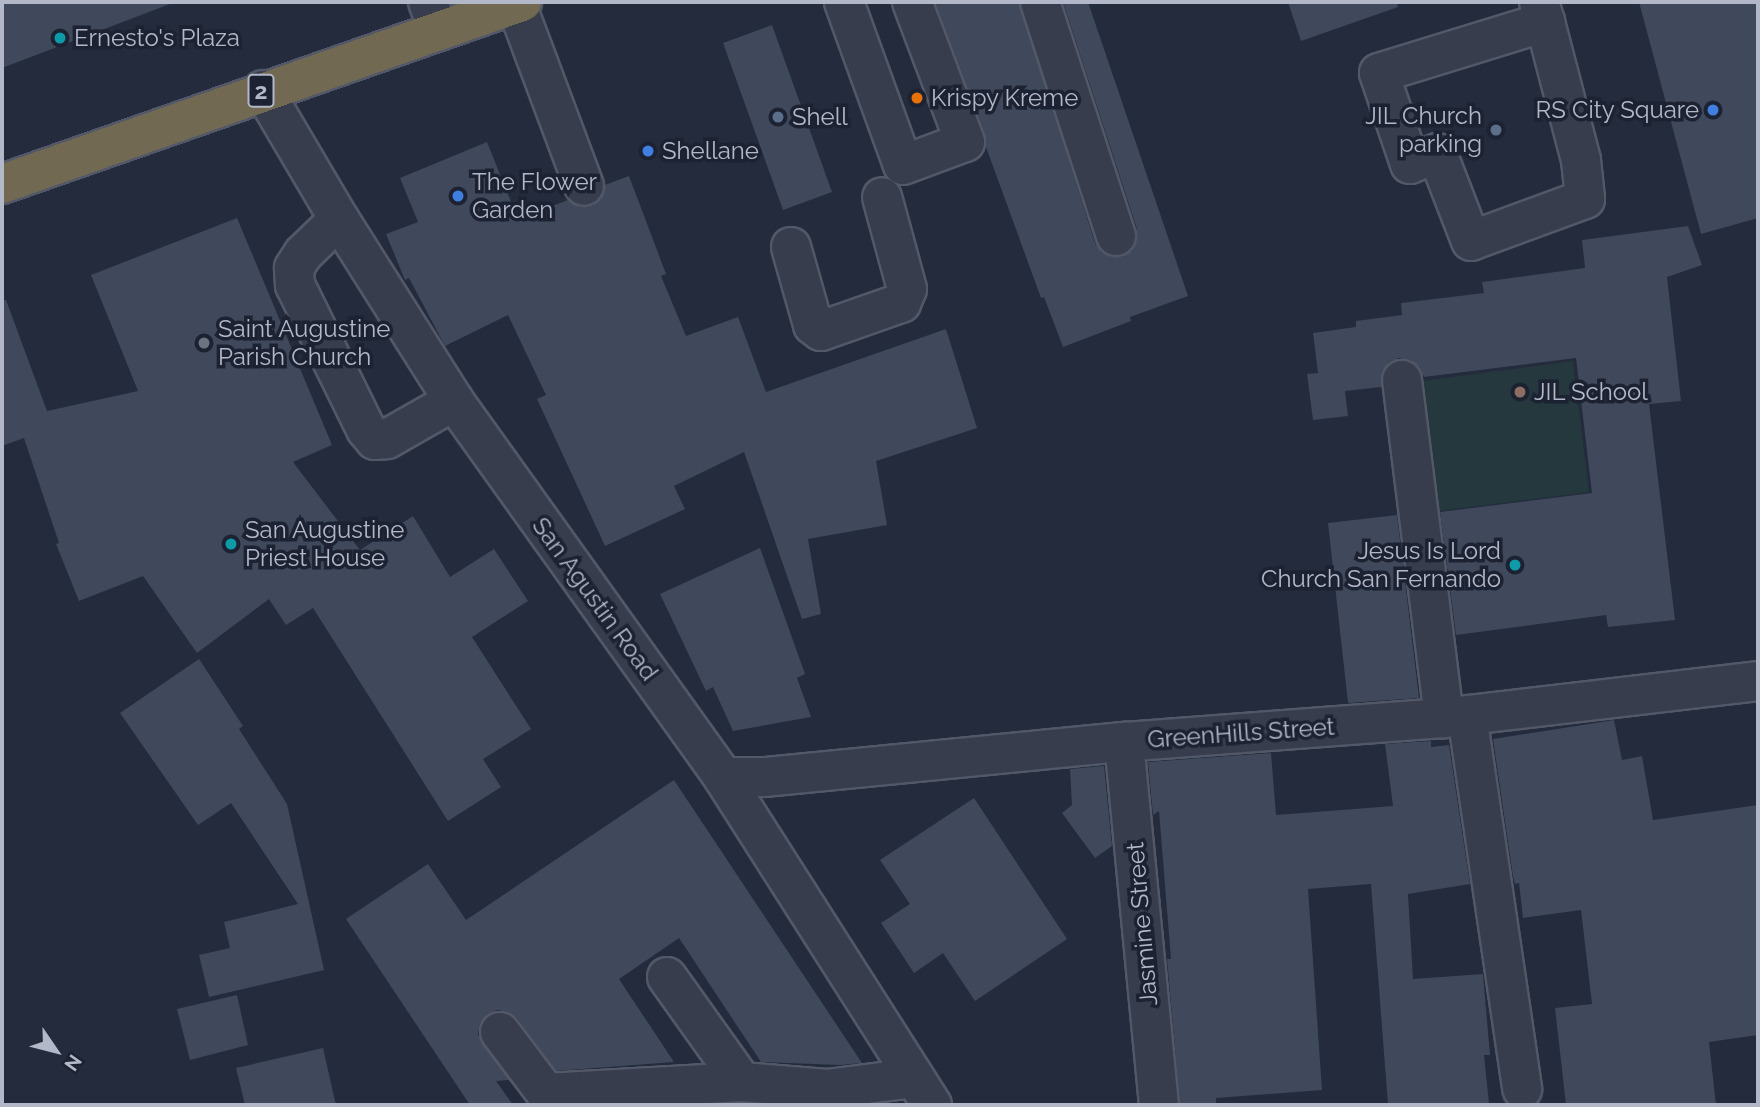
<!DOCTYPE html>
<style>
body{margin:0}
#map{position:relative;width:1760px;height:1107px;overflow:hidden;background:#232b3c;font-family:Raleway,sans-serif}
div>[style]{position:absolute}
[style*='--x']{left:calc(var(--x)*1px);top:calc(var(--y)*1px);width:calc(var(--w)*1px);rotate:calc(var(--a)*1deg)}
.green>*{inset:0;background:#25383d}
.building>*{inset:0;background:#3f495b}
.roads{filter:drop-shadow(2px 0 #525867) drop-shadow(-2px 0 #525867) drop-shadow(0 2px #525867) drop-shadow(0 -2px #525867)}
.minor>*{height:38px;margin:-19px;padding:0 19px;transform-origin:19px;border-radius:19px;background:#373d4c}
.highway>*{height:38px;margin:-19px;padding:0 19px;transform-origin:19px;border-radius:19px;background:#726953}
.dots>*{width:19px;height:19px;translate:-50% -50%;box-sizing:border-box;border:4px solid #1c2231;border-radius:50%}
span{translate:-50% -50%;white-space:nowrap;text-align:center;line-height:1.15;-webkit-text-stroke:7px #1c2231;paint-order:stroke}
.shield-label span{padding:2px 5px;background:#1c2231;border:2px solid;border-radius:5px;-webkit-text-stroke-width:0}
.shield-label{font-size:23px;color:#b2b8c8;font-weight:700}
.poi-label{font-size:24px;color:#b2b8c8}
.left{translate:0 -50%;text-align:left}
.right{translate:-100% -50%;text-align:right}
.street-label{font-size:24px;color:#b2b8c8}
.frame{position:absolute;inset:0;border:4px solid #b2b8c8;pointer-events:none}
.north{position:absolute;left:21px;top:1016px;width:70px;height:70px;-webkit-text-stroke:5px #1c2231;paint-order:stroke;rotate:125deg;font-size:19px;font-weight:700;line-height:28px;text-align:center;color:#b2b8c8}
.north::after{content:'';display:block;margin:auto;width:24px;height:32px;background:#b2b8c8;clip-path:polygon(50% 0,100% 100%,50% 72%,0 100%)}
</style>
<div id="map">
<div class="green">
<div style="clip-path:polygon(1573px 361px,1589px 492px,1438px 511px,1422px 381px)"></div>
</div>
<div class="building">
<div style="clip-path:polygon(2px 2px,170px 2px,170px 4px,2px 68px)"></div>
<div style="clip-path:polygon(935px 2px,1019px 2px,1095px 243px,1102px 253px,1111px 257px,1122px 257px,1133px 250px,1137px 240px,1137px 229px,1063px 2px,1088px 2px,1188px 296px,1130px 317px,1131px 321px,1063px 347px,1044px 297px,1041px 298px,986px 147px,985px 134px)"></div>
<div style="clip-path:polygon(1288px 2px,1397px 2px,1398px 7px,1301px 41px)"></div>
<div style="clip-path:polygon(1639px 2px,1758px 2px,1758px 218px,1701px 234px)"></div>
<div style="clip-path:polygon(772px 25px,832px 192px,783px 210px,723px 43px)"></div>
<div style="clip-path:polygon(487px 142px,518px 219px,568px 200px,580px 207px,592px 206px,601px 199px,605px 185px,629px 176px,666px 274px,661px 276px,686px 336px,738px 317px,766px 392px,946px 329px,977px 428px,876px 461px,887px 525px,808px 539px,821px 614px,802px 619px,744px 452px,674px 486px,685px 509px,605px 546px,537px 399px,546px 395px,508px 315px,445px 346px,409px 278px,405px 280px,386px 234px,418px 222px,400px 178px)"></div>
<div style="clip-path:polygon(237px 218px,332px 445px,293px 462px,360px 550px,413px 516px,450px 577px,494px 549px,528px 601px,472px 637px,531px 729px,483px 759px,501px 787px,448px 821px,313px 608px,286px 625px,269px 599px,197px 653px,143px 576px,79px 601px,56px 544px,59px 543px,24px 438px,2px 446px,2px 300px,6px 300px,47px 411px,138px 391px,91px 275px)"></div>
<div style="clip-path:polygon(1688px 226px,1702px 265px,1667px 277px,1681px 401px,1649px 404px,1675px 620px,1608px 627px,1606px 615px,1456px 635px,1440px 512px,1592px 493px,1576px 358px,1424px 377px,1420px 367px,1411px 360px,1399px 358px,1389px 362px,1382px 371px,1381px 387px,1345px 391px,1348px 416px,1313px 420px,1307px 374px,1318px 373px,1313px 333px,1356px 327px,1356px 321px,1402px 315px,1401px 303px,1484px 293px,1482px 282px,1585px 268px,1582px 240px)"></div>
<div style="clip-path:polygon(1397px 515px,1419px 698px,1348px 703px,1328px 523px)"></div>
<div style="clip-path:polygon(760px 548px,805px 674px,797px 678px,811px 717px,733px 731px,713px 687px,706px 691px,660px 594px)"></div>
<div style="clip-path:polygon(199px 659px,243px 726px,239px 729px,287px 804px,324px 970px,209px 997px,199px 955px,230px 948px,224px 922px,298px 904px,231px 803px,198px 825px,120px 713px)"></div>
<div style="clip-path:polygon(1614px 720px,1622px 760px,1642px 756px,1653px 820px,1758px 805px,1758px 1035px,1709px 1042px,1716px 1105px,1566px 1105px,1555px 1008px,1592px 1004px,1581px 910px,1523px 918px,1519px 883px,1515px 884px,1513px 876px,1493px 739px)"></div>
<div style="clip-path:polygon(1431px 741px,1431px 747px,1449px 745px,1470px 884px,1408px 894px,1413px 979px,1483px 974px,1490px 1055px,1484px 1055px,1489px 1103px,1388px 1105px,1371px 884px,1308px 889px,1322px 1090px,1216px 1098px,1216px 1105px,1180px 1105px,1167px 959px,1171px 959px,1159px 811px,1153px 815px,1148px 762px,1271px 753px,1276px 815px,1393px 806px,1385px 744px)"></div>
<div style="clip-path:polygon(1104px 766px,1112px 846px,1095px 858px,1062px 813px,1072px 805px,1070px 769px)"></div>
<div style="clip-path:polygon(674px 780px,862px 1063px,840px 1065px,761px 1062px,679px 938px,619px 979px,674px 1062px,556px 1071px,517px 1018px,508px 1012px,497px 1010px,487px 1014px,480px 1023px,478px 1035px,509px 1080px,496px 1081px,513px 1105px,470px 1105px,346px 919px,428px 864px,466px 920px)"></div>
<div style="clip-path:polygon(974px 798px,1067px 939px,975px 1001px,943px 953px,914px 973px,881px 923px,910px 904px,880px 860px)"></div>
<div style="clip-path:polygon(237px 995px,248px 1045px,190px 1060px,177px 1009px)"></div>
<div style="clip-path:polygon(323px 1048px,336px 1105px,245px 1105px,236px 1068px)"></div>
</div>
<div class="roads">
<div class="minor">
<div style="--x:428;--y:2;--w:30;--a:69"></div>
<div style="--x:844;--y:2;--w:173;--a:70.1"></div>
<div style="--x:903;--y:165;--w:66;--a:-20.4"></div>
<div style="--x:965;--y:142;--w:150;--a:-110.7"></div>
<div style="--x:1040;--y:2;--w:246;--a:72"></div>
<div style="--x:1539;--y:2;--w:21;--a:73"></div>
<div style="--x:1545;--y:22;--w:143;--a:75.4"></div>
<div style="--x:1581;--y:160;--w:39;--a:84"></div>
<div style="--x:1585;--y:199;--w:121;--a:159.8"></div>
<div style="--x:1471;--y:241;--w:94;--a:-111.1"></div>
<div style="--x:1437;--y:153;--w:29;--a:158"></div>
<div style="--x:1410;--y:164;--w:96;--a:-108.8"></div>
<div style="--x:1379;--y:73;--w:174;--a:-17.1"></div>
<div style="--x:516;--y:4;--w:194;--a:69.5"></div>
<div style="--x:263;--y:90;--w:150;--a:59.5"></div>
<div style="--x:339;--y:219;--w:215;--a:57.7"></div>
<div style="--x:454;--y:401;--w:462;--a:54.4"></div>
<div style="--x:723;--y:777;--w:389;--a:57.5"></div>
<div style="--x:339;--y:219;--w:50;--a:135.8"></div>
<div style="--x:303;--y:254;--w:17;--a:123"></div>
<div style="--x:294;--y:268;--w:17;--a:87"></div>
<div style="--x:295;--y:285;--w:161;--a:63.8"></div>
<div style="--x:366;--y:429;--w:14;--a:51"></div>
<div style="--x:375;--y:440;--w:12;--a:-5"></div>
<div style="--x:387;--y:439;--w:77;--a:-29.6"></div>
<div style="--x:791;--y:247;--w:81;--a:74.2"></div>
<div style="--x:813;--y:325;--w:10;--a:37"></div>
<div style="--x:821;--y:331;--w:85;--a:-19.3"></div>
<div style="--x:901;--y:303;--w:15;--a:-67"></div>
<div style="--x:907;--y:289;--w:95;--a:-105.2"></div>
<div style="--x:1402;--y:380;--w:341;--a:82.9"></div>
<div style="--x:1467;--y:715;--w:378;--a:81.6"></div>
<div style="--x:1124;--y:742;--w:365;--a:84.5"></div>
<div style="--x:723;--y:777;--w:42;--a:0"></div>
<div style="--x:765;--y:777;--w:361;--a:-5.6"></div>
<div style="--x:1124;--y:742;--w:321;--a:-4.3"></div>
<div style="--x:1444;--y:718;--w:316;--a:-6.7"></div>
<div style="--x:667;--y:977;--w:129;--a:54.5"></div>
<div style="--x:500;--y:1032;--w:76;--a:53"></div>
<div style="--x:546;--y:1093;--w:196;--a:-3.2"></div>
<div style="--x:742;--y:1082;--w:85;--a:4.7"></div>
<div style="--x:827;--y:1089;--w:88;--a:-7.2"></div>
</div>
<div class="highway">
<div style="--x:2;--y:184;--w:551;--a:-19.29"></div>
</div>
</div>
<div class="dots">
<div style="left:60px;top:38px;background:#0f9aa8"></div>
<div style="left:917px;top:98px;background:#e8710a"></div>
<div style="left:1713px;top:110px;background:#3f7fe0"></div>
<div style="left:778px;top:117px;background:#5c6f8a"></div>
<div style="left:1496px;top:130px;background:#5c6f8a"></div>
<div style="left:648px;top:151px;background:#3f7fe0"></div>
<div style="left:458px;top:196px;background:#3f7fe0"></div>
<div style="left:204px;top:343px;background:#6b7280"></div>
<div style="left:1520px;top:392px;background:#8d6e63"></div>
<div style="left:231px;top:544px;background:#0f9aa8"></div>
<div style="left:1515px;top:565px;background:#0f9aa8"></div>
</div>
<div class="shield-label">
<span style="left:261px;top:91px">2</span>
</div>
<div class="poi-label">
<span class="left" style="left:74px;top:38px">Ernesto's Plaza</span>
<span class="left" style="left:931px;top:98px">Krispy Kreme</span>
<span class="right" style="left:1699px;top:110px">RS City Square</span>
<span class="right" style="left:1482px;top:130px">JIL Church<br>parking</span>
<span class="left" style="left:792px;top:117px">Shell</span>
<span class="left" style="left:662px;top:151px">Shellane</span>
<span class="left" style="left:472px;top:196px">The Flower<br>Garden</span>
<span class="left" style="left:218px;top:343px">Saint Augustine<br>Parish Church</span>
<span class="left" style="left:1534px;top:392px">JIL School</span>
<span class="left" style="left:245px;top:544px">San Augustine<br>Priest House</span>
<span class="right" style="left:1501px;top:565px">Jesus Is Lord<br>Church San Fernando</span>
</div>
<div class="street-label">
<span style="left:595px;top:599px;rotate:54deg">San Agustin Road</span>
<span style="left:1241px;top:733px;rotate:-4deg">GreenHills Street</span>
<span style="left:1142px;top:924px;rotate:-95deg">Jasmine Street</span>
</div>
<div class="frame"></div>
<div class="north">N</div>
</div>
